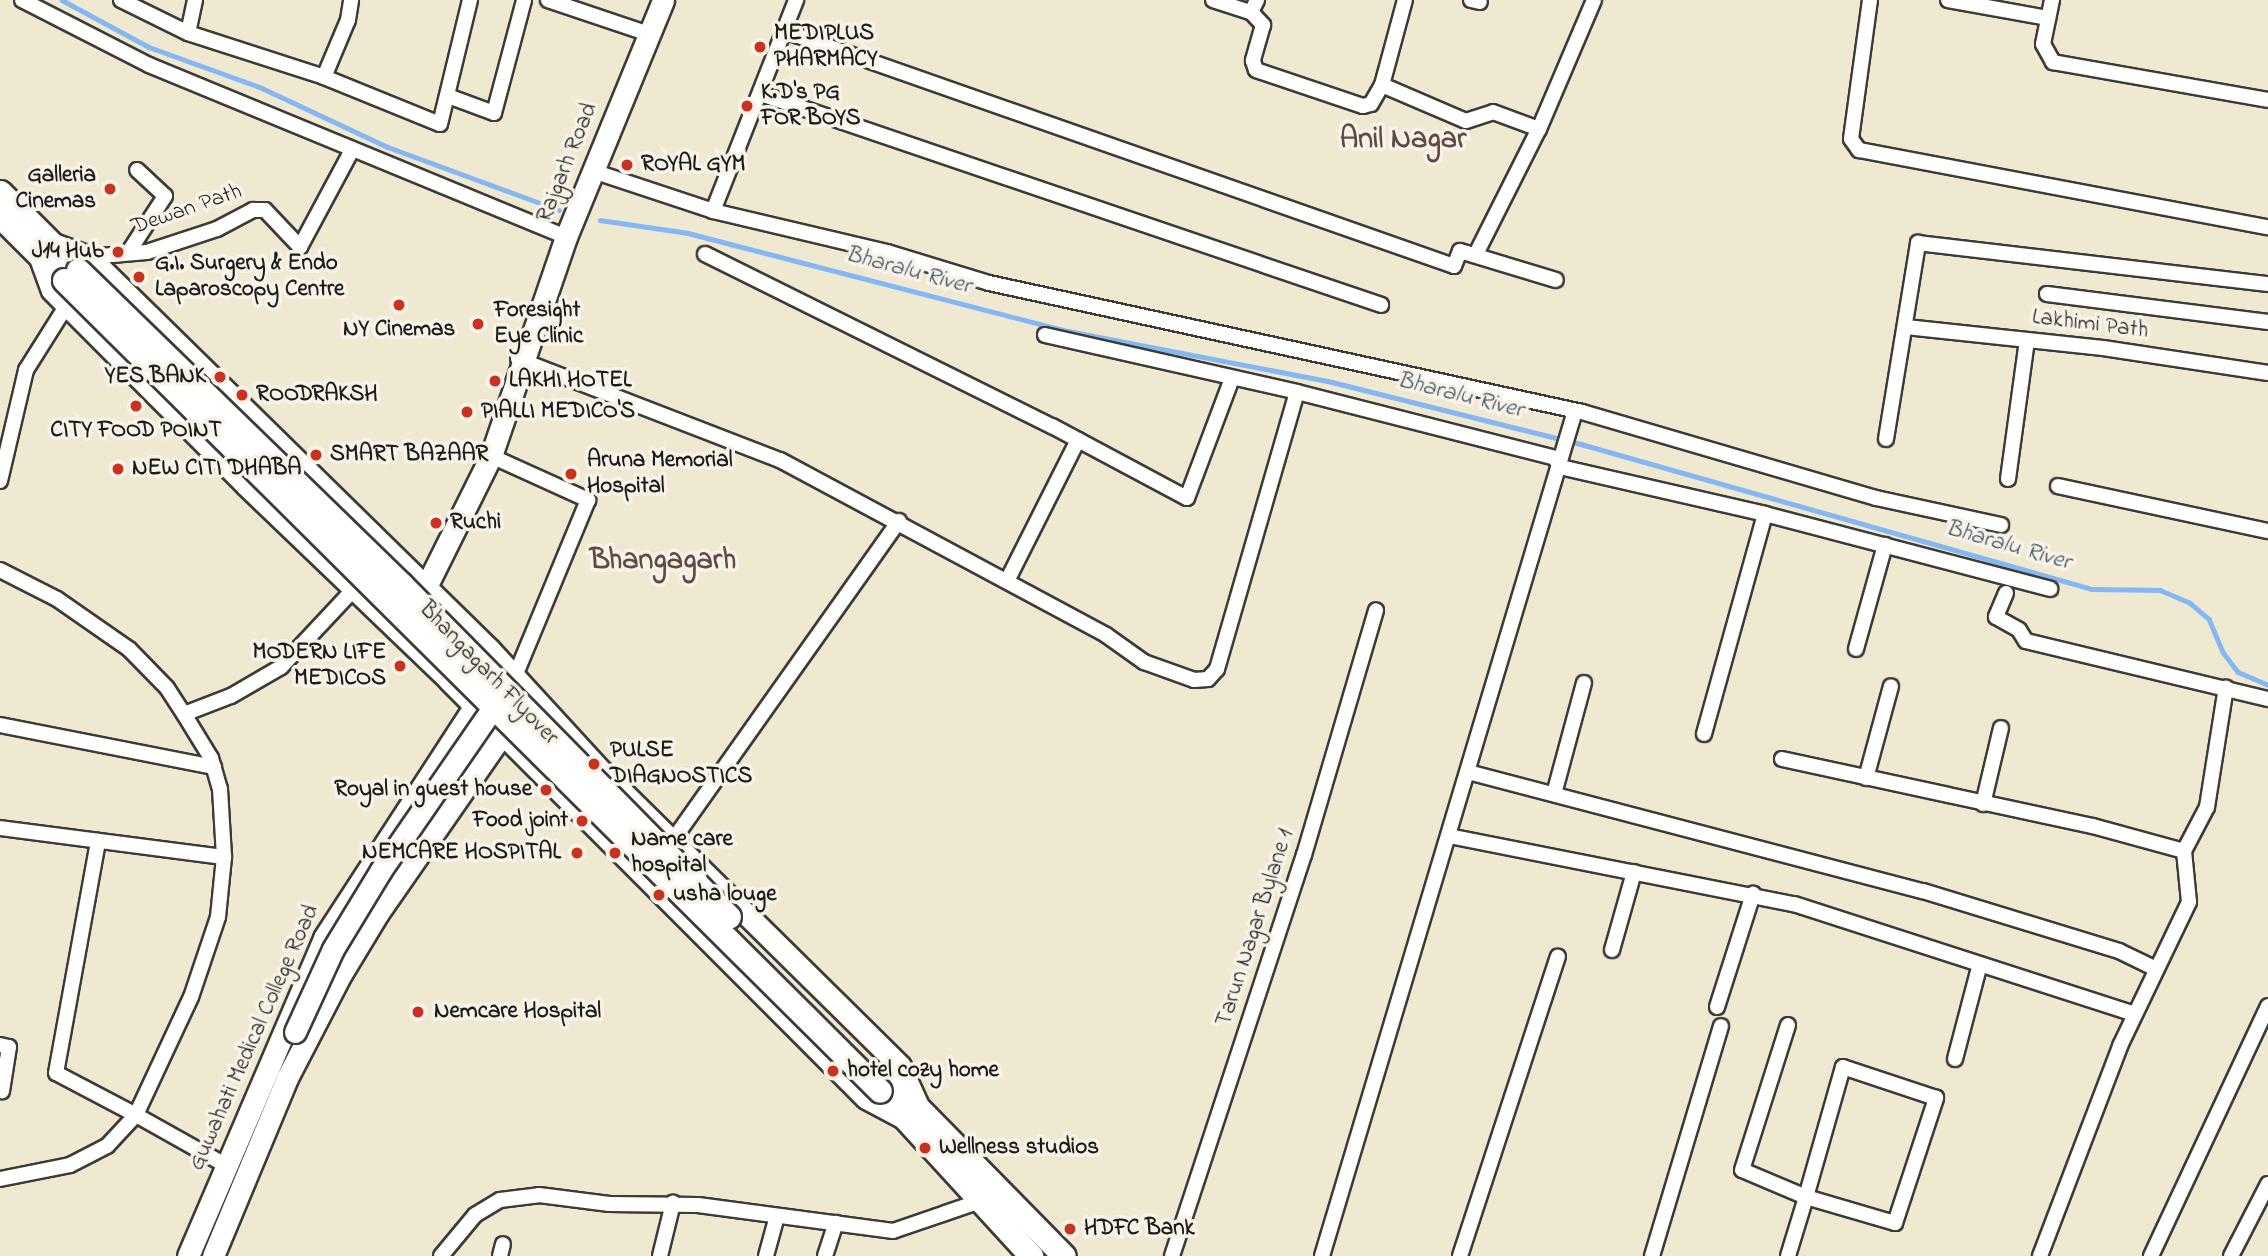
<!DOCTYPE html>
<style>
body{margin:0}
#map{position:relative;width:2268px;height:1256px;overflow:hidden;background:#f0e9d2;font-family:"Indie Flower",sans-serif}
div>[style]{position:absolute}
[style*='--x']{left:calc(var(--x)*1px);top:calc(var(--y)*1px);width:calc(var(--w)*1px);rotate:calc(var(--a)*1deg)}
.stream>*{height:4.5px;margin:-2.25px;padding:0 2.25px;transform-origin:2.25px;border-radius:2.25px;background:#85b7f2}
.roads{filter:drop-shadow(2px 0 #3c3b37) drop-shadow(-2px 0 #3c3b37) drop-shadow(0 2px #3c3b37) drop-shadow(0 -2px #3c3b37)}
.minor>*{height:14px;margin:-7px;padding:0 7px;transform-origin:7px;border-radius:7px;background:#fff}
.secondary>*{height:21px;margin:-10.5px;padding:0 10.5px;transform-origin:10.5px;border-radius:10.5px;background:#fff}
.primary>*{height:23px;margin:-11.5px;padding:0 11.5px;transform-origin:11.5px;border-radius:11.5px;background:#fff}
.bridges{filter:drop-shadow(2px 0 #3c3b37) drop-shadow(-2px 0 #3c3b37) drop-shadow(0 2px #3c3b37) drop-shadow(0 -2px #3c3b37)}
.secondary-bridge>*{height:21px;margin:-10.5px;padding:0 10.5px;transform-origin:10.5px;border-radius:10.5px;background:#fff}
.primary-bridge>*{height:23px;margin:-11.5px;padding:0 11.5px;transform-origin:11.5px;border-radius:11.5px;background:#fff}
.dots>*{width:19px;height:19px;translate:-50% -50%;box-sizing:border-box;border:4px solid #f7f3e8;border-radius:50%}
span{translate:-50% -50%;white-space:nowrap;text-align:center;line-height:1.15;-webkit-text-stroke:7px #f7f3e8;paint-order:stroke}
.poi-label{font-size:23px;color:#1c1c1c;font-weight:700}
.left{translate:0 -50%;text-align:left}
.right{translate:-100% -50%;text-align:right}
.street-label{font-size:23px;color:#1c1c1c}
.water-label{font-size:24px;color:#415267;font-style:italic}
.district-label{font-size:30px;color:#614a44;font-weight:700}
</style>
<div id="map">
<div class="stream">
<div style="--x:62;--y:0;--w:99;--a:28.4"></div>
<div style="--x:149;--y:47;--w:120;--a:19.9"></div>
<div style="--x:262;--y:88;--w:139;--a:25.1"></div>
<div style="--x:388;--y:147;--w:182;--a:20.2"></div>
<div style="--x:600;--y:220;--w:89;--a:8.4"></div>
<div style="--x:688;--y:233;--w:392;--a:14.5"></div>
<div style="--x:1068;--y:331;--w:269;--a:10.9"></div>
<div style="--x:1332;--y:382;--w:257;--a:14"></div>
<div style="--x:1581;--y:444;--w:531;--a:15.84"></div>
<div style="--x:2092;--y:589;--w:68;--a:0.8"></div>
<div style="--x:2160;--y:590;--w:33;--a:23"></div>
<div style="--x:2190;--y:603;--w:25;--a:40"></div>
<div style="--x:2209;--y:619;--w:36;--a:67"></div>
<div style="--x:2223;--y:652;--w:25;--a:53"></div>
<div style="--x:2238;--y:672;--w:33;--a:23"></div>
</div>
<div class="roads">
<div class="minor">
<div style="--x:22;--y:0;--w:143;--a:27.1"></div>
<div style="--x:149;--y:65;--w:451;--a:22.4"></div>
<div style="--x:121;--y:0;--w:75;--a:26.2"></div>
<div style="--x:188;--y:33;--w:143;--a:17.9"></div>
<div style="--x:324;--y:77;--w:62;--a:-67.2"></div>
<div style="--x:348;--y:20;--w:20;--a:-81"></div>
<div style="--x:548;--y:0;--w:107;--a:18.6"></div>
<div style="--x:1213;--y:0;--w:40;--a:18"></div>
<div style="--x:1251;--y:12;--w:13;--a:-63"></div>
<div style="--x:1471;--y:0;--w:9;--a:13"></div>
<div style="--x:1870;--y:0;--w:140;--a:97.8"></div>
<div style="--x:1851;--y:139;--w:14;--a:54"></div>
<div style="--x:1859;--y:150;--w:416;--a:10.7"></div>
<div style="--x:1948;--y:0;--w:102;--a:10.2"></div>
<div style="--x:2052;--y:0;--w:45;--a:101.6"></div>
<div style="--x:2043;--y:44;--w:21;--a:61"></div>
<div style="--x:2053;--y:62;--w:218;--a:10"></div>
<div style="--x:1251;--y:12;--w:18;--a:47"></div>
<div style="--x:1263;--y:25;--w:37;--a:106"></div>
<div style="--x:1253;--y:61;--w:9;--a:72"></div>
<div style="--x:1256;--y:70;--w:113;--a:18.6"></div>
<div style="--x:1363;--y:106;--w:8;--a:-14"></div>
<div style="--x:1371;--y:104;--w:22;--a:-60"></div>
<div style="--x:1382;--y:85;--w:88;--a:-74.9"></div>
<div style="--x:784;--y:31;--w:710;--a:19.33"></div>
<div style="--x:1454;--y:266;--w:16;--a:-68"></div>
<div style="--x:1460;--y:251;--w:100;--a:16.8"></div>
<div style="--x:188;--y:33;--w:34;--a:-78"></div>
<div style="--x:324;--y:77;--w:125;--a:22.1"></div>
<div style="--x:440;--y:124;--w:128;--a:-76.4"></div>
<div style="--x:1382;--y:85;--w:91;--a:23.2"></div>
<div style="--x:1466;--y:121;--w:28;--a:-18"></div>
<div style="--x:1493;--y:112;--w:49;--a:20.3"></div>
<div style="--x:761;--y:94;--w:655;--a:18.79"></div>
<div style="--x:448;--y:96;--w:49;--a:20.3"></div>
<div style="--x:494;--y:113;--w:117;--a:-75.1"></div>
<div style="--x:593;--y:171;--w:126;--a:18.4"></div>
<div style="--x:713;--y:211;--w:179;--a:13.3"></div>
<div style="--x:887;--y:252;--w:107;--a:16.9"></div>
<div style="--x:989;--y:283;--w:607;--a:12.27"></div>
<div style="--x:1582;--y:412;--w:306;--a:16.3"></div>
<div style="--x:1876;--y:498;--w:128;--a:12.2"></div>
<div style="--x:713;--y:211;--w:227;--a:-68.5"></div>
<div style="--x:128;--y:253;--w:68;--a:-57"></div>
<div style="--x:165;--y:196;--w:38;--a:-137"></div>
<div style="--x:705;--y:254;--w:387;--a:26.4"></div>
<div style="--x:1052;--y:426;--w:153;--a:28.1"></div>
<div style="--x:1187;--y:498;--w:128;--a:-69.4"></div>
<div style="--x:1476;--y:254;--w:140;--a:-63.3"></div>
<div style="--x:1539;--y:129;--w:140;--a:-66.9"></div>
<div style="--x:89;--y:257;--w:58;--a:-4.9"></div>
<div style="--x:147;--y:252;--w:74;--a:-18.2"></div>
<div style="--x:217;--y:229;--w:41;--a:-27.8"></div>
<div style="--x:253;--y:210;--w:12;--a:0"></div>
<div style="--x:265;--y:210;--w:51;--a:46.6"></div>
<div style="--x:300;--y:247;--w:110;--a:-61.8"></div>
<div style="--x:2047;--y:294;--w:223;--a:7.2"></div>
<div style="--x:1906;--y:327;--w:198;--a:6.1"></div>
<div style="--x:2103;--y:348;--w:167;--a:8.6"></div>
<div style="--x:1045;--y:335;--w:258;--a:12.7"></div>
<div style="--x:1297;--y:392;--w:266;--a:14.3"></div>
<div style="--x:1555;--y:458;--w:10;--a:61"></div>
<div style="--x:1560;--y:467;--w:210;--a:12.9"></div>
<div style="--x:1765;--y:514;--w:295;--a:14.7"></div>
<div style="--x:518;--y:359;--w:281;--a:21.1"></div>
<div style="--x:780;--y:460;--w:370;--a:28.2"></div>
<div style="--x:1106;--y:635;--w:47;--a:35.4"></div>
<div style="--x:1144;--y:662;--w:53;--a:19.8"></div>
<div style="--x:1194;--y:680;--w:14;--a:-4"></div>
<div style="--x:1208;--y:679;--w:13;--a:-48"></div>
<div style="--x:1217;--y:669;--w:288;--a:-73.9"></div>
<div style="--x:1886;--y:439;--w:199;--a:-80.7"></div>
<div style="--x:1918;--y:243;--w:352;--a:6.7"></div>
<div style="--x:491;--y:456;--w:107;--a:24.4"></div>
<div style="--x:588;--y:500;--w:191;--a:112.5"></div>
<div style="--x:2008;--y:479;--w:139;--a:-82.2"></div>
<div style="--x:0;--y:481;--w:114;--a:-76.8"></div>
<div style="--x:26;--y:370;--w:77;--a:-57.8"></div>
<div style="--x:2058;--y:486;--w:215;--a:12.1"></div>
<div style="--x:0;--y:570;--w:64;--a:27"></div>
<div style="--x:57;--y:599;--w:88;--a:34.8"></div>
<div style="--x:129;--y:649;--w:54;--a:45.7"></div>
<div style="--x:167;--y:688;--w:31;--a:57"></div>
<div style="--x:184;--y:714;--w:52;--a:58.5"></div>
<div style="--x:211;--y:758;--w:32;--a:74"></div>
<div style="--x:220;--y:789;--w:68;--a:86.6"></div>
<div style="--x:224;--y:857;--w:60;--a:95.7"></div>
<div style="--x:218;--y:917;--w:84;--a:108.6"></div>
<div style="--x:191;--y:997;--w:130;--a:115"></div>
<div style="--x:136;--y:1115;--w:90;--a:-152.3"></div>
<div style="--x:56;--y:1073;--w:236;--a:-79.7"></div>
<div style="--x:1007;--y:581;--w:158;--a:-63.3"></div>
<div style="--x:2006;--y:593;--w:26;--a:113"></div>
<div style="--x:1996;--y:617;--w:26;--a:29"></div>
<div style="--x:2019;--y:630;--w:13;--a:58"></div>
<div style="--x:2026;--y:641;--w:249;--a:13.5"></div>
<div style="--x:1856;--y:649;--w:108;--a:-74.4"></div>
<div style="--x:184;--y:714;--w:50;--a:-21"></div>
<div style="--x:231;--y:696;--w:58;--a:-30.1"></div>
<div style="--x:281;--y:667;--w:107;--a:-46.9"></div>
<div style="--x:0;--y:725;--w:218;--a:11.1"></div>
<div style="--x:1704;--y:734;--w:228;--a:-74.5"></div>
<div style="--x:1782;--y:759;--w:318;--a:12.2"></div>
<div style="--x:2093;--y:826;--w:94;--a:15.4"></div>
<div style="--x:1468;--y:772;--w:470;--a:14.7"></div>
<div style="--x:1923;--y:891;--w:205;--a:17"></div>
<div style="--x:2119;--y:951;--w:41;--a:25.9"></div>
<div style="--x:1866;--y:778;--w:95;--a:-74.8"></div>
<div style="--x:1554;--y:794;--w:115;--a:-74.9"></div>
<div style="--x:1983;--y:804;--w:78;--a:-76.7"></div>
<div style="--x:0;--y:828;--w:226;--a:7.4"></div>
<div style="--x:1449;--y:836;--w:352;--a:11.2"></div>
<div style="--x:1794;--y:904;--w:358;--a:17.9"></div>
<div style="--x:673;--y:840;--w:391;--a:-54.7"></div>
<div style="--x:1612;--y:950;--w:81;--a:-74.2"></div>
<div style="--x:1717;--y:1007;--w:119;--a:-72.3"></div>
<div style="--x:0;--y:1045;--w:9;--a:13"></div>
<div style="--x:9;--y:1047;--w:45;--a:99"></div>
<div style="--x:1955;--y:1059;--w:98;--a:-75.3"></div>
<div style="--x:0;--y:1179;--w:71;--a:-11.3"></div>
<div style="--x:70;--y:1165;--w:42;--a:-27.2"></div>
<div style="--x:107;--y:1146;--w:42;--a:-46.9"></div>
<div style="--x:136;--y:1115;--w:102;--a:29.3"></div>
<div style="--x:441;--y:1256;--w:53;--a:-50.3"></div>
<div style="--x:475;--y:1215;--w:29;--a:-31"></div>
<div style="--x:500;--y:1200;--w:39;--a:-7"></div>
<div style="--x:539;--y:1195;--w:71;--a:7.3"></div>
<div style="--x:609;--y:1204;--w:89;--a:0.6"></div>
<div style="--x:698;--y:1205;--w:197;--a:7.6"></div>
<div style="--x:893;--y:1231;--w:92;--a:-19"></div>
<div style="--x:500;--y:1256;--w:12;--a:-76"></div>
<div style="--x:660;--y:1256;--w:55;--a:-76.2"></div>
<div style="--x:766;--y:1256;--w:41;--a:-74.6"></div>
<div style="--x:825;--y:1256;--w:35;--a:-72"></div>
<div style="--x:1172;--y:1256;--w:422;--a:-71.8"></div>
<div style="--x:1304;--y:855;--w:255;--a:-73.6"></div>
<div style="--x:1322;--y:1256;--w:882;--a:-73.33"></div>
<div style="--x:1460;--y:1256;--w:315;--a:-71.9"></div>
<div style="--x:1652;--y:1256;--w:240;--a:-73.3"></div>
<div style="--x:1788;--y:1256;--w:62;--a:-73"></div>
<div style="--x:1806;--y:1197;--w:93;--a:16.3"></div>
<div style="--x:1895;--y:1223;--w:132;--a:-71.8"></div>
<div style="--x:1936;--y:1098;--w:98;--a:-161.6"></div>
<div style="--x:1843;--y:1067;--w:135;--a:105.9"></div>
<div style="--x:1806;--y:1197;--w:69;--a:-157.1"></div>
<div style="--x:1742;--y:1170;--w:152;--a:-72.4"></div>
<div style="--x:2040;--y:1256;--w:225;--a:-69.1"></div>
<div style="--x:2120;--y:1046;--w:160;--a:-64.4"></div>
<div style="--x:2189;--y:902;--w:51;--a:-95.6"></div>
<div style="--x:2184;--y:851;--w:50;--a:-62.4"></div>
<div style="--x:2207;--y:807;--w:121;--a:-81"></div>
<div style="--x:2151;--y:1256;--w:276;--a:-64.9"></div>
<div style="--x:2231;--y:1256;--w:81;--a:-62.8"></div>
</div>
<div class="secondary">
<div style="--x:51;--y:243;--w:40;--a:20.2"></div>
<div style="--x:89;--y:257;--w:561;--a:44.42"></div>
<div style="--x:490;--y:650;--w:164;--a:47.5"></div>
<div style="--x:601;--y:771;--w:420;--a:44.6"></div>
<div style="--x:900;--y:1066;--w:44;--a:65.8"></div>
<div style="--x:39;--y:255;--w:37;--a:70"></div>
<div style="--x:52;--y:290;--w:275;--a:45.1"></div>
<div style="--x:246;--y:485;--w:281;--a:43.8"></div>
<div style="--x:449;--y:680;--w:590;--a:45.07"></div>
<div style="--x:866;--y:1098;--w:40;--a:28"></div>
<div style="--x:419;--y:601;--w:162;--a:-63.6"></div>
<div style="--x:491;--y:456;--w:231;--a:-71.1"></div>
<div style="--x:566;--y:237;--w:256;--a:-67.7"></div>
<div style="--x:188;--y:1256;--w:346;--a:-66.8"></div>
<div style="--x:324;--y:938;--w:275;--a:-57"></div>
<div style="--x:213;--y:1256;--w:193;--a:-67.4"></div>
<div style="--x:287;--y:1078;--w:117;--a:-62.6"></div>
<div style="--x:341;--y:974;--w:71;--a:-58.8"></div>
<div style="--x:378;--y:913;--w:216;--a:-55.2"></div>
</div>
<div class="primary">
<div style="--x:0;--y:192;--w:110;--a:45"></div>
<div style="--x:0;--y:216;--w:91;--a:45"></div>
<div style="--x:887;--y:1076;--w:252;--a:45.5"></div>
<div style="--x:880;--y:1091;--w:224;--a:47.5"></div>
</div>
</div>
<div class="bridges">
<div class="secondary-bridge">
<div style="--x:295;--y:1032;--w:91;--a:-65.4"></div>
<div style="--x:333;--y:949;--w:92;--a:-58.7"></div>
<div style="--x:381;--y:870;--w:199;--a:-55.4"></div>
</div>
<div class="primary-bridge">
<div style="--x:78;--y:270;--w:450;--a:44.2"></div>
<div style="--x:401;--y:584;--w:467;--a:45.4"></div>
<div style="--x:64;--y:280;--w:1150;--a:44.82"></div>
</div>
</div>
<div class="dots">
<div style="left:760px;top:47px;background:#c8321e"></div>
<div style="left:747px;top:106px;background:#c8321e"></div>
<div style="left:627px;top:165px;background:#c8321e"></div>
<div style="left:110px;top:189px;background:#c8321e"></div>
<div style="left:118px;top:252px;background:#c8321e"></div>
<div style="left:139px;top:277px;background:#c8321e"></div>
<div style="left:399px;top:305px;background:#c8321e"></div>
<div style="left:478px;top:324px;background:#c8321e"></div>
<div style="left:220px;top:377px;background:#c8321e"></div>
<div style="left:495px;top:381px;background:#c8321e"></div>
<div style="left:242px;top:395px;background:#c8321e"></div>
<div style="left:136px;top:406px;background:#c8321e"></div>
<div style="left:467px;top:412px;background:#c8321e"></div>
<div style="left:316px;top:455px;background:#c8321e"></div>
<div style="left:118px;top:469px;background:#c8321e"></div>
<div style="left:571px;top:474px;background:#c8321e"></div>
<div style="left:436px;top:523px;background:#c8321e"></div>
<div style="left:400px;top:666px;background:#c8321e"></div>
<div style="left:594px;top:764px;background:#c8321e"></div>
<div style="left:546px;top:790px;background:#c8321e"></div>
<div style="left:582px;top:821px;background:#c8321e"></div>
<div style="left:577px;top:853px;background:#c8321e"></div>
<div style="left:615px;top:853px;background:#c8321e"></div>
<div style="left:659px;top:895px;background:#c8321e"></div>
<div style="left:418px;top:1012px;background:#c8321e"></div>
<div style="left:833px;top:1071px;background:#c8321e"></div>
<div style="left:925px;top:1148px;background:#c8321e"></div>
<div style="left:1070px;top:1229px;background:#c8321e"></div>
</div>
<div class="poi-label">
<span class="left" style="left:774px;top:47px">MEDIPLUS<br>PHARMACY</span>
<span class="left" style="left:761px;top:106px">K.D's PG<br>FOR BOYS</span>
<span class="left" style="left:641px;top:165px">ROYAL GYM</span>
<span class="right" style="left:96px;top:189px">Galleria<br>Cinemas</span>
<span class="right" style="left:104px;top:252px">J14 Hub</span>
<span class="left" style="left:155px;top:277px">G.I. Surgery &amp; Endo<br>Laparoscopy Centre</span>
<span class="left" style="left:494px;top:324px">Foresight<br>Eye Clinic</span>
<span style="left:399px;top:330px">NY Cinemas</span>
<span class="right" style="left:206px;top:377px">YES BANK</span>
<span class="left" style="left:509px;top:381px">LAKHI HOTEL</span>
<span class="left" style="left:256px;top:395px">ROODRAKSH</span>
<span class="left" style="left:481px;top:412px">PIALLI MEDICO'S</span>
<span style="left:136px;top:431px">CITY FOOD POINT</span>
<span class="left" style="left:330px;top:455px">SMART BAZAAR</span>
<span class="left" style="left:587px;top:474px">Aruna Memorial<br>Hospital</span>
<span class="left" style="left:132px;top:469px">NEW CITI DHABA</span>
<span class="left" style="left:450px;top:523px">Ruchi</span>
<span class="right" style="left:386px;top:666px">MODERN LIFE<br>MEDICOS</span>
<span class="left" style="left:610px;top:764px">PULSE<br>DIAGNOSTICS</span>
<span class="right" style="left:532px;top:790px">Royal in guest house</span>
<span class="right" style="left:568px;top:821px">Food joint</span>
<span class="left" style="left:631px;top:853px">Name care<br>hospital</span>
<span class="right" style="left:561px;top:853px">NEMCARE HOSPITAL</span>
<span class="left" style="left:673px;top:895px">usha louge</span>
<span class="left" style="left:434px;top:1012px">Nemcare Hospital</span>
<span class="left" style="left:847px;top:1071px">hotel cozy home</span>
<span class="left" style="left:939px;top:1148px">Wellness studios</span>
<span class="left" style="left:1084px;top:1229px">HDFC Bank</span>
</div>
<div class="street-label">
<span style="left:568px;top:163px;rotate:-68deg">Rajgarh Road</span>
<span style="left:187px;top:210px;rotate:-19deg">Dewan Path</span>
<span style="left:2090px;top:325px;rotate:7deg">Lakhimi Path</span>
<span style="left:488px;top:674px;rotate:46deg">Bhangagarh Flyover</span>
<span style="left:1256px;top:928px;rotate:-72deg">Tarun Nagar Bylane 1</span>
<span style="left:255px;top:1038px;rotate:-66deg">Guwahati Medical College Road</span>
</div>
<div class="water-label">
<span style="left:908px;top:271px;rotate:15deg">Bharalu River</span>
<span style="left:1460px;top:396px;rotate:14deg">Bharalu River</span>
<span style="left:2008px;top:546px;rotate:16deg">Bharalu River</span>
</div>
<div class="district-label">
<span style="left:1403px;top:140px">Anil Nagar</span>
<span style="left:663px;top:561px">Bhangagarh</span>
</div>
</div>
